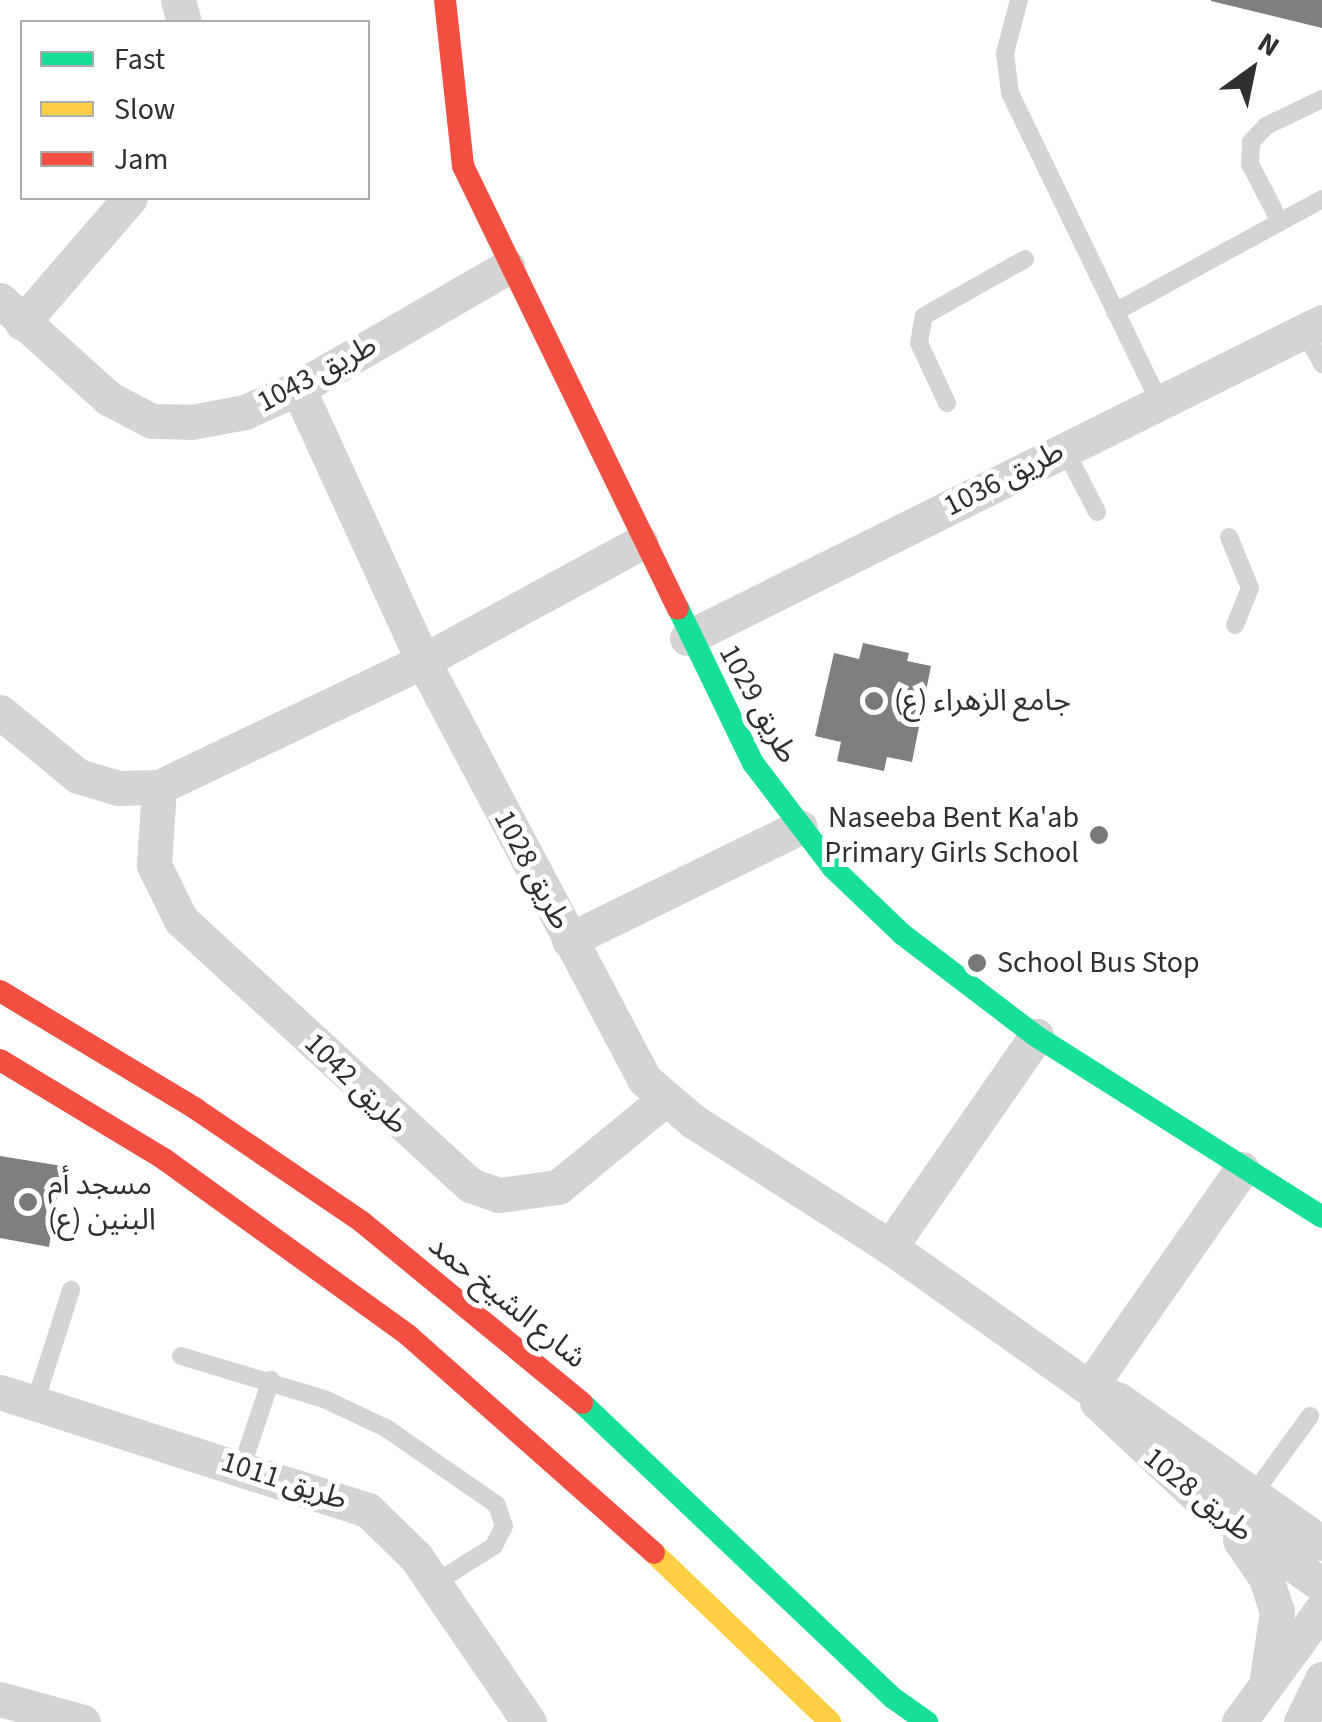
<!DOCTYPE html>
<meta charset="utf-8">
<style>
body{margin:0}
#map{position:relative;width:1322px;height:1722px;overflow:hidden;background:#fff;font-family:"Source Sans 3","Noto Sans Arabic",sans-serif}
div>[style]{position:absolute}
[style*='--x']{left:calc(var(--x)*1px);top:calc(var(--y)*1px);width:calc(var(--w)*1px);rotate:calc(var(--a)*1deg)}
.building>*{inset:0;background:#7f7f7f}
.lane>*{height:18px;margin:-9px;padding:0 9px;transform-origin:9px;border-radius:9px;background:#d4d4d4}
.street>*{height:35px;margin:-17.5px;padding:0 17.5px;transform-origin:17.5px;border-radius:17.5px;background:#d4d4d4}
.fast>*{height:22px;margin:-11px;padding:0 11px;transform-origin:11px;border-radius:11px;background:#16e098}
.slow>*{height:22px;margin:-11px;padding:0 11px;transform-origin:11px;border-radius:11px;background:#ffcf43}
.jam>*{height:22px;margin:-11px;padding:0 11px;transform-origin:11px;border-radius:11px;background:#f24e42}
.dots>*{width:28px;height:28px;translate:-50% -50%;box-sizing:border-box;border:5px solid #fff;border-radius:50%}
span{translate:-50% -50%;white-space:nowrap;text-align:center;line-height:1.15;-webkit-text-stroke:10px #fff;paint-order:stroke}
.street-label{font-size:30px;color:#303030}
.poi-label{font-size:30px;color:#303030}
.left{translate:0 -50%;text-align:left}
.right{translate:-100% -50%;text-align:right}
.legend{position:absolute;left:20px;top:20px;width:350px;height:180px;box-sizing:border-box;background:#fff;border:2px solid #acacac;margin:0;padding:12px 18px;list-style:none;font-size:30px;color:#303030}
.legend li{display:flex;align-items:center;gap:20px;height:50px}
.legend b{width:50px;border:2px solid #acacac}
.north{position:absolute;left:1202px;top:20px;width:100px;height:100px;-webkit-text-stroke:8px #fff;paint-order:stroke;rotate:33deg;font-size:28px;font-weight:700;line-height:40px;text-align:center;color:#303030}
.north::after{content:'';display:block;margin:auto;width:35px;height:45px;background:#303030;clip-path:polygon(50% 0,100% 100%,50% 72%,0 100%)}
</style>
<div id="map">
<div class="building">
<div style="clip-path:polygon(1211px 0,1322px 0,1322px 28px,1211px 1px)"></div>
<div style="clip-path:polygon(863px 643px,909px 653px,907px 661px,931px 666px,912px 762px,887px 757px,884px 771px,837px 761px,841px 742px,815px 736px,834px 653px,859px 659px)"></div>
<div style="clip-path:polygon(0 1156px,62px 1166px,49px 1247px,0 1238px)"></div>
</div>
<div class="lane">
<div style="--x:1019;--y:0;--w:55;--a:104.8"></div>
<div style="--x:1005;--y:53;--w:40;--a:82.9"></div>
<div style="--x:1010;--y:93;--w:342;--a:64.2"></div>
<div style="--x:1280;--y:222;--w:65;--a:-117.3"></div>
<div style="--x:1250;--y:164;--w:22;--a:-87"></div>
<div style="--x:1251;--y:142;--w:22;--a:-47"></div>
<div style="--x:1266;--y:126;--w:62;--a:-25.7"></div>
<div style="--x:1115;--y:312;--w:236;--a:-28.6"></div>
<div style="--x:1304;--y:331;--w:38;--a:61"></div>
<div style="--x:947;--y:403;--w:66;--a:-115"></div>
<div style="--x:919;--y:343;--w:27;--a:-80"></div>
<div style="--x:924;--y:316;--w:116;--a:-29.4"></div>
<div style="--x:1064;--y:448;--w:72;--a:62.7"></div>
<div style="--x:1229;--y:537;--w:55;--a:67.6"></div>
<div style="--x:1250;--y:588;--w:40;--a:112"></div>
<div style="--x:181;--y:1356;--w:149;--a:16.7"></div>
<div style="--x:324;--y:1399;--w:68;--a:25.1"></div>
<div style="--x:386;--y:1428;--w:135;--a:34.7"></div>
<div style="--x:497;--y:1505;--w:22;--a:72"></div>
<div style="--x:504;--y:1526;--w:22;--a:117"></div>
<div style="--x:494;--y:1546;--w:70;--a:147.9"></div>
<div style="--x:35;--y:1403;--w:119;--a:-72.3"></div>
<div style="--x:242;--y:1466;--w:91;--a:-71.4"></div>
<div style="--x:1265;--y:1478;--w:77;--a:-54"></div>
</div>
<div class="street">
<div style="--x:178;--y:0;--w:23;--a:75"></div>
<div style="--x:0;--y:300;--w:146;--a:42.2"></div>
<div style="--x:108;--y:398;--w:50;--a:27.6"></div>
<div style="--x:152;--y:421;--w:39;--a:1"></div>
<div style="--x:191;--y:422;--w:55;--a:-10.5"></div>
<div style="--x:245;--y:412;--w:58;--a:-24.4"></div>
<div style="--x:298;--y:388;--w:242;--a:-30"></div>
<div style="--x:22;--y:323;--w:165;--a:-49.2"></div>
<div style="--x:298;--y:388;--w:300;--a:65.4"></div>
<div style="--x:423;--y:661;--w:473;--a:62.1"></div>
<div style="--x:644;--y:1079;--w:65;--a:40.6"></div>
<div style="--x:693;--y:1121;--w:234;--a:32.6"></div>
<div style="--x:890;--y:1247;--w:244;--a:35.3"></div>
<div style="--x:1089;--y:1388;--w:32;--a:22"></div>
<div style="--x:1119;--y:1400;--w:248;--a:35.2"></div>
<div style="--x:687;--y:638;--w:709;--a:-26.46"></div>
<div style="--x:0;--y:712;--w:101;--a:39.4"></div>
<div style="--x:78;--y:776;--w:42;--a:16.7"></div>
<div style="--x:118;--y:788;--w:41;--a:-1.4"></div>
<div style="--x:159;--y:787;--w:293;--a:-25.5"></div>
<div style="--x:423;--y:661;--w:248;--a:-28.6"></div>
<div style="--x:159;--y:787;--w:78;--a:93.7"></div>
<div style="--x:154;--y:865;--w:61;--a:63.9"></div>
<div style="--x:181;--y:920;--w:392;--a:42.5"></div>
<div style="--x:470;--y:1185;--w:31;--a:19"></div>
<div style="--x:499;--y:1195;--w:60;--a:-7.7"></div>
<div style="--x:558;--y:1187;--w:137;--a:-39.4"></div>
<div style="--x:569;--y:940;--w:257;--a:-26.1"></div>
<div style="--x:890;--y:1247;--w:257;--a:-55.3"></div>
<div style="--x:1089;--y:1388;--w:267;--a:-55.1"></div>
<div style="--x:0;--y:1392;--w:386;--a:17.8"></div>
<div style="--x:368;--y:1510;--w:67;--a:44.4"></div>
<div style="--x:416;--y:1557;--w:200;--a:55.6"></div>
<div style="--x:1097;--y:1402;--w:137;--a:43.2"></div>
<div style="--x:1197;--y:1496;--w:153;--a:35.5"></div>
<div style="--x:1240;--y:1540;--w:46;--a:55.6"></div>
<div style="--x:1266;--y:1578;--w:35;--a:72"></div>
<div style="--x:1277;--y:1611;--w:75;--a:98.5"></div>
<div style="--x:0;--y:1699;--w:86;--a:15.5"></div>
<div style="--x:1239;--y:1722;--w:140;--a:-53.7"></div>
<div style="--x:1301;--y:1722;--w:48;--a:-64"></div>
</div>
<div class="fast">
<div style="--x:678;--y:608;--w:172;--a:64.2"></div>
<div style="--x:753;--y:763;--w:132;--a:52.7"></div>
<div style="--x:833;--y:868;--w:95;--a:43.7"></div>
<div style="--x:902;--y:934;--w:168;--a:37.3"></div>
<div style="--x:1036;--y:1036;--w:338;--a:32.3"></div>
<div style="--x:582;--y:1403;--w:429;--a:43.5"></div>
<div style="--x:893;--y:1698;--w:42;--a:35.2"></div>
</div>
<div class="slow">
<div style="--x:654;--y:1553;--w:244;--a:43.8"></div>
</div>
<div class="jam">
<div style="--x:445;--y:0;--w:167;--a:83.8"></div>
<div style="--x:463;--y:166;--w:492;--a:64.1"></div>
<div style="--x:0;--y:991;--w:229;--a:31"></div>
<div style="--x:196;--y:1109;--w:201;--a:34.2"></div>
<div style="--x:362;--y:1222;--w:285;--a:39.4"></div>
<div style="--x:0;--y:1060;--w:192;--a:31.1"></div>
<div style="--x:164;--y:1159;--w:302;--a:35.8"></div>
<div style="--x:409;--y:1336;--w:327;--a:41.5"></div>
</div>
<div class="dots">
<div style="left:874px;top:701px;background:#787878"></div>
<div style="left:1099px;top:835px;background:#787878"></div>
<div style="left:977px;top:963px;background:#787878"></div>
<div style="left:28px;top:1202px;background:#787878"></div>
</div>
<div class="street-label">
<span style="left:317px;top:374px;rotate:-28deg">طريق 1043</span>
<span style="left:1004px;top:479px;rotate:-27deg">طريق 1036</span>
<span style="left:758px;top:704px;rotate:61deg">طريق 1029</span>
<span style="left:532px;top:870px;rotate:62deg">طريق 1028</span>
<span style="left:356px;top:1084px;rotate:44deg">طريق 1042</span>
<span style="left:507px;top:1302px;rotate:39deg">شارع الشيخ حمد</span>
<span style="left:284px;top:1481px;rotate:18deg">طريق 1011</span>
<span style="left:1198px;top:1495px;rotate:39deg">طريق 1028</span>
</div>
<div class="poi-label">
<span class="left" style="left:894px;top:701px">جامع الزهراء (ع)</span>
<span class="right" style="left:1079px;top:835px">Naseeba Bent Ka'ab<br>Primary Girls School</span>
<span class="left" style="left:997px;top:963px">School Bus Stop</span>
<span class="left" style="left:48px;top:1202px">مسجد أم<br>البنين (ع)</span>
</div>
<ul class="legend">
<li><b style="height:12px;background:#16e098"></b>Fast</li>
<li><b style="height:12px;background:#ffcf43"></b>Slow</li>
<li><b style="height:12px;background:#f24e42"></b>Jam</li>
</ul>
<div class="north">N</div>
</div>
